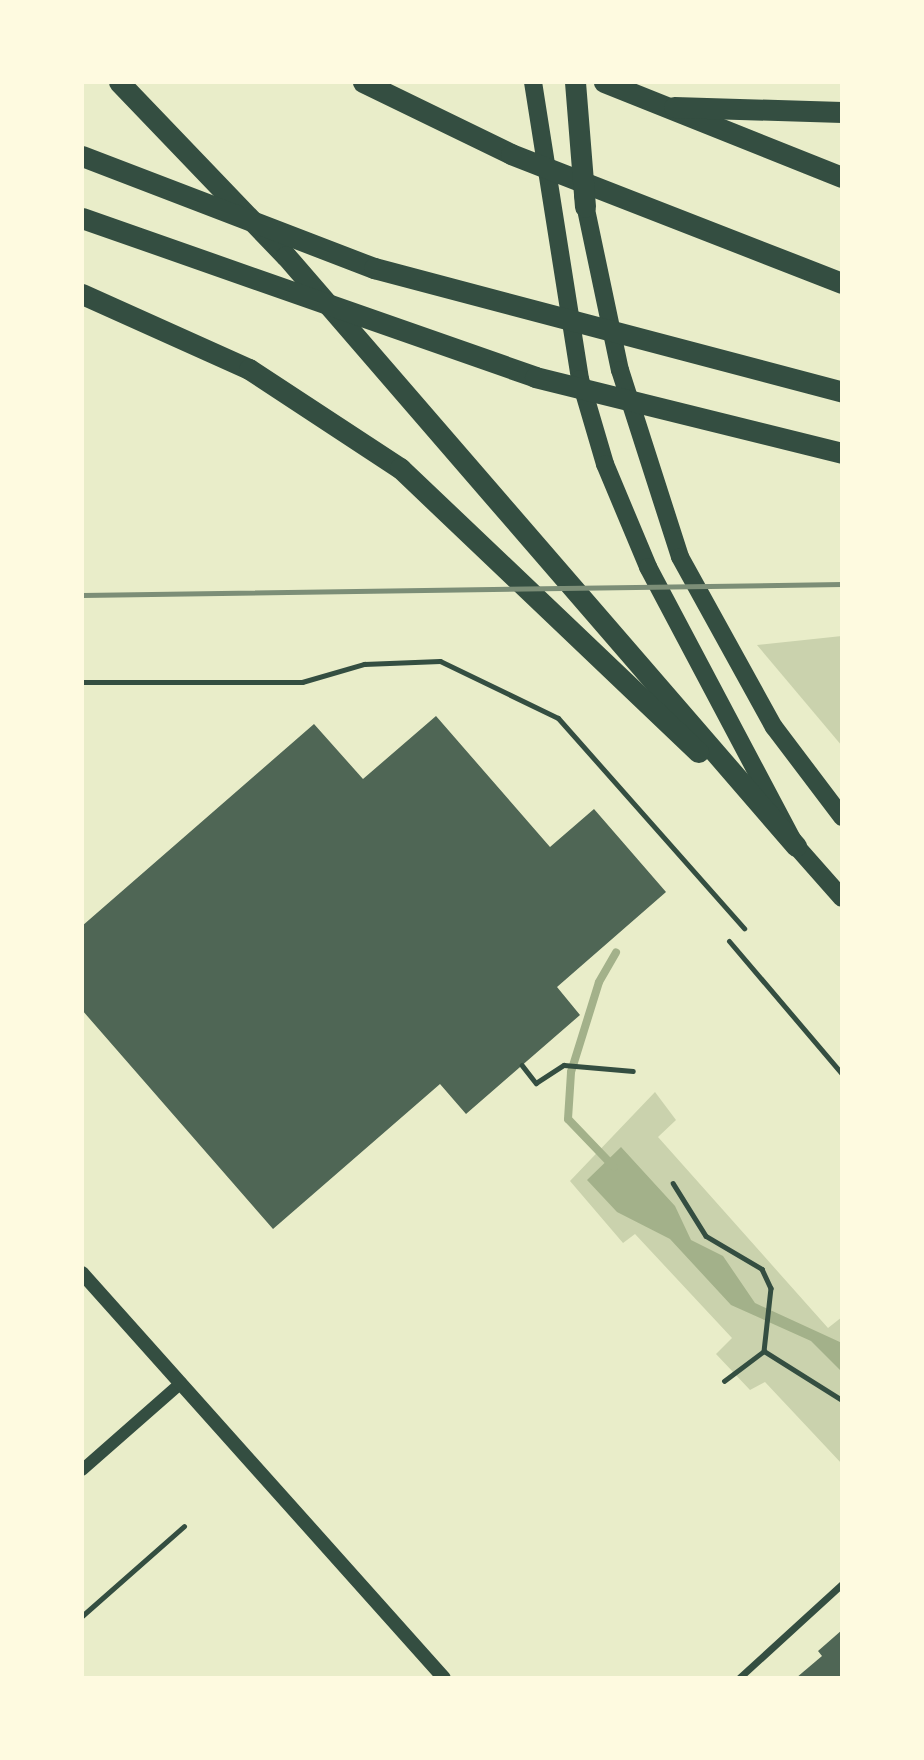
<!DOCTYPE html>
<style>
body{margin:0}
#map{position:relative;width:924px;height:1760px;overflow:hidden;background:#e9edc9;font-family:"Exo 2",sans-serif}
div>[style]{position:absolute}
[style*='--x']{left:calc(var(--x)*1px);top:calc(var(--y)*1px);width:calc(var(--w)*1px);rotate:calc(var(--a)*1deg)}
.green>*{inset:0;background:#cad2ad}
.water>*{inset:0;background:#a3b18a}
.stream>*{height:8px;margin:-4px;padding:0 4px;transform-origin:4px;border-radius:4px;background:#a3b18a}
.building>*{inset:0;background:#4f6655}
.path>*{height:4.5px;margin:-2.25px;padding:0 2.25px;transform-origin:2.25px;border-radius:2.25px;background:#344e41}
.service>*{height:5px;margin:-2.5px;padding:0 2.5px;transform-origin:2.5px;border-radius:2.5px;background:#344e41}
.minor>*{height:7px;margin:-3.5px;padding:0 3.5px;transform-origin:3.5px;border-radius:3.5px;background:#344e41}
.tertiary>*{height:12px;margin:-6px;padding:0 6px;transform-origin:6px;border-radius:6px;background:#344e41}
.secondary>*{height:14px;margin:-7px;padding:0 7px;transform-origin:7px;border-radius:7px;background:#344e41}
.primary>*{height:18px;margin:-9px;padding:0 9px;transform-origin:9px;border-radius:9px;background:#344e41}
.motorway>*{height:21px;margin:-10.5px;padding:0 10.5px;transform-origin:10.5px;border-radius:10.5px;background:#344e41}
.rail>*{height:5px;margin:-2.5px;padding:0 2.5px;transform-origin:2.5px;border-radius:2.5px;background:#7c8e77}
span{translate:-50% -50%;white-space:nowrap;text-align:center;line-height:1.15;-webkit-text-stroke:7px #fefae0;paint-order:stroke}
.frame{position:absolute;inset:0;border:84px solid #fefae0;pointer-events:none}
</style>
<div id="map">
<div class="green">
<div style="clip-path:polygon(842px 636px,842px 746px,757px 645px)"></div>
<div style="clip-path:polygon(655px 1092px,676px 1120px,658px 1137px,828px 1328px,842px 1317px,842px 1464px,765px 1382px,750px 1390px,716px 1354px,732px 1338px,635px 1234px,623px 1243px,570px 1181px)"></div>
</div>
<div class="water">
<div style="clip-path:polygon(621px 1147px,675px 1206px,691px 1240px,723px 1256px,755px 1303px,842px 1343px,842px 1372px,811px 1341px,731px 1305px,670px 1239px,617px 1212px,587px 1180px)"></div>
</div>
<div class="stream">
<div style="--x:614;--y:1167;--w:66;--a:-133.8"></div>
<div style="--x:568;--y:1119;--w:47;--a:-86.3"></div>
<div style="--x:571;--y:1072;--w:94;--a:-72.7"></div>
<div style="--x:599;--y:982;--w:34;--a:-60"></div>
</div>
<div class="building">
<div style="clip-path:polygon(436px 716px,550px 847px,594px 809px,666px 892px,557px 987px,580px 1015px,466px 1114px,440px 1084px,273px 1229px,82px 1010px,82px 926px,314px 724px,363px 779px)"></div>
<div style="clip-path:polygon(842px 1630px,842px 1678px,796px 1678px,822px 1656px,818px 1651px)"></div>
</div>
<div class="path">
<div style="--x:522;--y:1065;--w:23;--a:52"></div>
<div style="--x:536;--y:1083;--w:33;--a:-33"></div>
<div style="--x:564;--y:1065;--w:69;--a:5"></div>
<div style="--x:673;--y:1183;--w:62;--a:58.1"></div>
<div style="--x:706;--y:1236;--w:65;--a:30.5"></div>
<div style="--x:762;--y:1269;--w:21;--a:65"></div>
<div style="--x:771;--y:1288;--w:63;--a:96.3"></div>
<div style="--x:724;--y:1381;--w:50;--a:-36.9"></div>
<div style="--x:764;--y:1351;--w:92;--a:32.1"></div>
</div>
<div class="service">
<div style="--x:82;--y:682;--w:220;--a:0"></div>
<div style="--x:302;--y:682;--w:65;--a:-16.2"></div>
<div style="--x:364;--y:664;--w:76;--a:-2.3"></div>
<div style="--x:440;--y:661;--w:131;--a:25.8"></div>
<div style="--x:558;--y:718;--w:281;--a:48.5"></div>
<div style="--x:729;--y:941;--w:175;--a:49.6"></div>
<div style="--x:82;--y:1616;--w:136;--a:-41.4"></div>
</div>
<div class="minor">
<div style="--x:739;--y:1678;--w:139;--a:-42.4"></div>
</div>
<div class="tertiary">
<div style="--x:82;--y:1470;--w:132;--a:-41.3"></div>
</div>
<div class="secondary">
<div style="--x:82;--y:1273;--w:543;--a:48.21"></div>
</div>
<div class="primary">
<div style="--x:533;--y:82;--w:301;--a:81"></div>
<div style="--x:580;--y:379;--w:89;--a:73.6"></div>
<div style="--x:605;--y:464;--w:112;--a:67.3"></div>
<div style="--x:648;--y:567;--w:316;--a:62.1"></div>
<div style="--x:796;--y:846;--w:69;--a:48.5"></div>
<div style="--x:583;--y:195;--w:179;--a:78.1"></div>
<div style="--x:620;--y:370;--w:196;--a:72.2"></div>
<div style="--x:680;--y:557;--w:194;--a:61.1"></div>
<div style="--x:774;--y:727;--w:113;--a:52.9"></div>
</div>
<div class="motorway">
<div style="--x:119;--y:82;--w:241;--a:46.2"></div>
<div style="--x:286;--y:256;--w:780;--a:49.16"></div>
<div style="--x:363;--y:82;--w:165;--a:25.9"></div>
<div style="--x:511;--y:154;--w:355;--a:21.3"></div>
<div style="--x:575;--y:82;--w:125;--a:85.4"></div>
<div style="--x:604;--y:82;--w:256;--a:21.8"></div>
<div style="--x:674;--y:107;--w:168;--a:1.7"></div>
<div style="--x:82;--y:156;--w:313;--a:21"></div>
<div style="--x:374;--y:268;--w:484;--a:14.8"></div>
<div style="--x:82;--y:218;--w:480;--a:19.3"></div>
<div style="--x:535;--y:377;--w:316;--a:13.9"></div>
<div style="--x:82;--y:294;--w:183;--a:24.2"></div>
<div style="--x:249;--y:369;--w:181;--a:33.3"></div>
<div style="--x:400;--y:468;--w:412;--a:43.6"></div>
</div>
<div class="rail">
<div style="--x:82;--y:595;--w:760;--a:-0.83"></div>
</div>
<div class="frame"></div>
</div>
